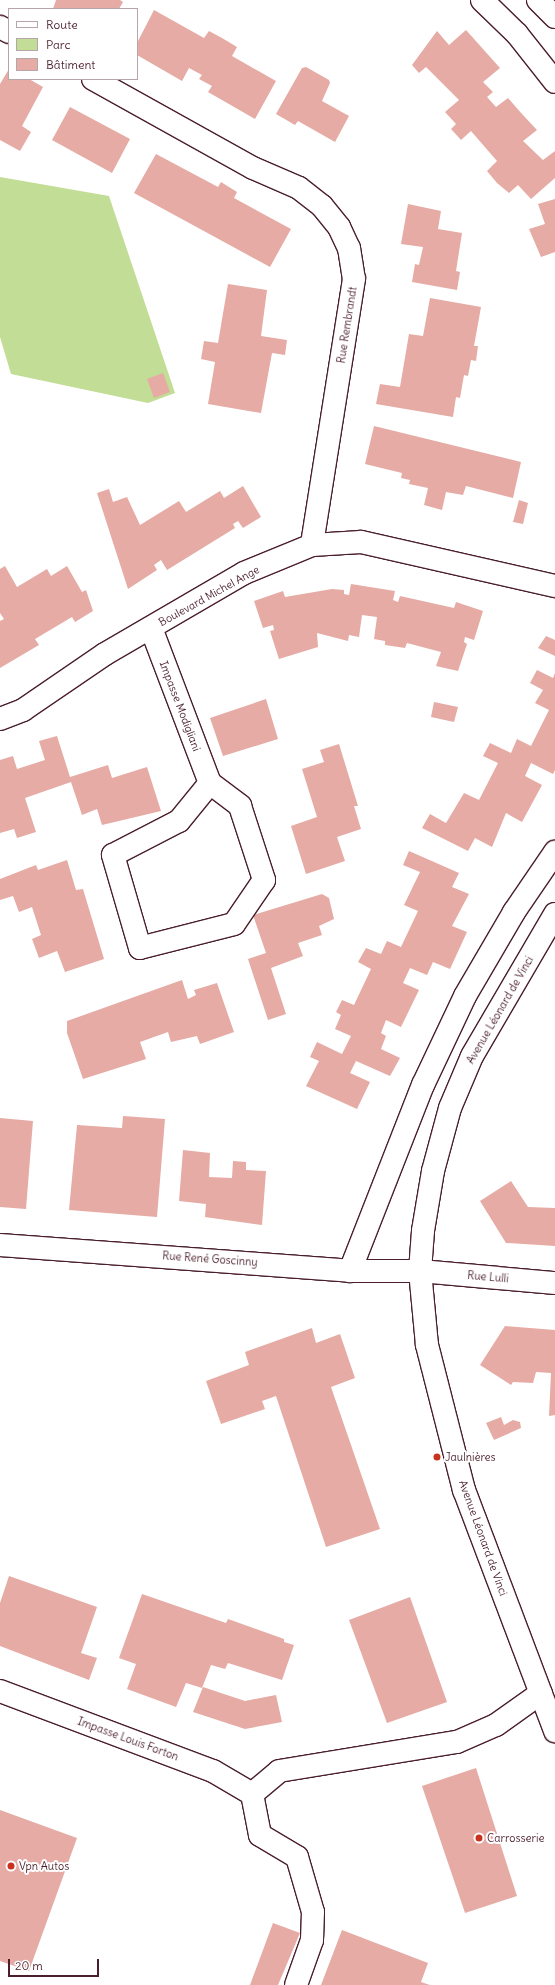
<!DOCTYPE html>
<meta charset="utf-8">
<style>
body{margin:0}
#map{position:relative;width:555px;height:1985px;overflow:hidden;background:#fff;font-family:Delius,sans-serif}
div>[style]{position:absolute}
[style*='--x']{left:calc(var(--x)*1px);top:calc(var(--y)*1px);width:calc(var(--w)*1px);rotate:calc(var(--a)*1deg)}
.green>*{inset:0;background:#c2dd95}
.building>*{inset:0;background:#e5aba4}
.roads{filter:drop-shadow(1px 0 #4a1f2b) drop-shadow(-1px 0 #4a1f2b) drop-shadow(0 1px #4a1f2b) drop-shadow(0 -1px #4a1f2b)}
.minor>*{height:22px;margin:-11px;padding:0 11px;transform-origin:11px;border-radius:11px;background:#fff}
.dots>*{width:11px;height:11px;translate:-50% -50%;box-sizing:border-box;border:2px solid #fff;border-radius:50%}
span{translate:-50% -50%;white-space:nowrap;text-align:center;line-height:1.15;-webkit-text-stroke:4px #fff;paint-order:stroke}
.street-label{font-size:11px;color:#4a1f2b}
.poi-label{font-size:11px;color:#4a1f2b}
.left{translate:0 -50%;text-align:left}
.legend{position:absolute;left:8px;top:8px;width:130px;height:72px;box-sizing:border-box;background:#fff;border:1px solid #b7a5aa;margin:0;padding:5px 7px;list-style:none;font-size:12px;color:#4a1f2b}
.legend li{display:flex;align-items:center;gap:8px;height:20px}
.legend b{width:20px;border:1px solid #b7a5aa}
.scale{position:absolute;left:8px;top:1959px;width:91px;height:18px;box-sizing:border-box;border:2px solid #4a1f2b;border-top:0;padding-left:5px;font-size:12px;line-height:14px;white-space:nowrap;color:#4a1f2b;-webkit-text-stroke:3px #fff;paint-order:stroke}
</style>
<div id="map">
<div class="green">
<div style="clip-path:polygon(0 177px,109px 196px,175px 393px,148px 403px,11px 374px,0 337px)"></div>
</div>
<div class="building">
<div style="clip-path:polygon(56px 0,120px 0,123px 2px,119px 9px,53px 9px)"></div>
<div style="clip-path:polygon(154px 10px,204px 38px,209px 31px,222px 38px,237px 47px,232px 56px,276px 81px,255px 119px,208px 92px,212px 86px,199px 79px,202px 75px,189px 68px,182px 81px,137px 55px,137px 43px)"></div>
<div style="clip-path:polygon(466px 30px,500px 68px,483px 82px,493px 92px,487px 97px,496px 107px,508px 98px,522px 114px,537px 130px,523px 141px,543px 160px,555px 151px,555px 178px,531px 199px,518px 185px,509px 193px,497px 183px,487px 171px,497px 161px,471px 131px,461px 140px,451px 129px,456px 124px,445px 112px,459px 100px,426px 67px,419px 73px,412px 65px,437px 31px,449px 45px)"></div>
<div style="clip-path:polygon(306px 67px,329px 80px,330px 83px,322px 101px,349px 116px,335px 142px,298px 121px,295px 125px,276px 114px,302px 68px)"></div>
<div style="clip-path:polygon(9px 69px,9px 79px,29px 79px,43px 87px,22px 126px,31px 132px,20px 151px,0 140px,0 84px)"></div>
<div style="clip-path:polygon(70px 107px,130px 139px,112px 173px,52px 140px)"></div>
<div style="clip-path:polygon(156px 154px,218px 187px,221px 182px,237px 192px,234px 198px,291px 229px,270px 267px,134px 193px)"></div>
<div style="clip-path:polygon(555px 199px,555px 252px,541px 257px,529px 229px,545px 224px,538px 204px)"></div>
<div style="clip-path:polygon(408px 204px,441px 211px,438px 229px,462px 233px,456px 271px,460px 272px,457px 290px,412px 282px,415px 264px,419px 265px,423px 247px,401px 244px)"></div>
<div style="clip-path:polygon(228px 284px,267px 290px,261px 336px,287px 340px,285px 355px,272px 353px,261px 413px,208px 404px,215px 362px,201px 359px,204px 341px,218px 343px)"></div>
<div style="clip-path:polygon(430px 298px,481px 307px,474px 346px,478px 346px,476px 361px,471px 360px,468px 376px,464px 375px,460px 398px,456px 397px,453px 417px,376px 404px,380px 384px,400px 387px,409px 334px,423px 336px)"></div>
<div style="clip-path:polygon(163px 373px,170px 392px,154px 398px,147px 379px)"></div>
<div style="clip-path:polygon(374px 426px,521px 462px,513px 498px,466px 486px,463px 495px,446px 492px,442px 510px,424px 505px,428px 488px,409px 484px,410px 480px,401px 478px,402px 473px,365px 464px)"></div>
<div style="clip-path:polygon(243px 486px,261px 517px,243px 528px,238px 521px,233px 524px,235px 528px,167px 570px,161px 560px,154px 565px,157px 570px,128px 589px,97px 493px,109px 489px,113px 502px,127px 497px,140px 525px,179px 501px,186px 512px,220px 491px,224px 498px)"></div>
<div style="clip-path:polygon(519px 500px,528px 503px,523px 524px,513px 522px)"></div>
<div style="clip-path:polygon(5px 566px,17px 587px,47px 569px,51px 576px,67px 566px,82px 592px,86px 590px,93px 611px,75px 622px,72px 617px,35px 639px,39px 645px,0 668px,0 621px,4px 619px,0 613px,0 569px)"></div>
<div style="clip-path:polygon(351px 584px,395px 591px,393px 600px,398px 602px,400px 596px,454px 608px,456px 602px,483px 611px,474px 640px,465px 637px,464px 642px,467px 644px,458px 671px,436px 666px,441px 652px,407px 643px,405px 648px,385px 645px,385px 641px,374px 639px,377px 617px,362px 615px,359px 637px,349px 635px,348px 641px,317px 633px,318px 647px,279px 659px,270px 631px,274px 630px,273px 625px,263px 628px,254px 601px,283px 591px,285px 597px,332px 589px,344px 590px,344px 594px,349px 595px)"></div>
<div style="clip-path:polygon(546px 636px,555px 640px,555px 656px,538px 648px)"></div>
<div style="clip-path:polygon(537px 670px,553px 678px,555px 673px,555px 770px,553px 774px,531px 763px,525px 776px,542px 785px,522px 822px,506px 813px,492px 847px,475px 838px,468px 851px,422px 828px,430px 814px,446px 823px,464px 793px,479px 800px,498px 763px,483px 756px,490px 743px,511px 753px,517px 739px,531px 746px,549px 710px,535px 703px,543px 690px,530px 683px)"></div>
<div style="clip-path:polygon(266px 699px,278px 739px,223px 756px,210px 718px)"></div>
<div style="clip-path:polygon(434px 702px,458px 707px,454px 722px,431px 717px)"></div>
<div style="clip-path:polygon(57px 736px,70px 777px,108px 765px,112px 778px,147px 767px,161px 811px,102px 825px,97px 809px,82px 815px,71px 782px,25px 798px,36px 832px,17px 838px,14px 829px,0 833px,0 760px,13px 756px,17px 769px,45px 760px,39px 741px)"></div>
<div style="clip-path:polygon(339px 744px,358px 806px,354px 806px,361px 829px,337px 837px,345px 861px,306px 874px,291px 826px,317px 817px,302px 769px,324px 762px,320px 750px)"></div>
<div style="clip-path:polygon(409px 851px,459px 873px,452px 887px,469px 894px,452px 926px,467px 932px,450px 969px,433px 962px,427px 975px,410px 968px,403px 983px,419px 990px,401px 1027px,386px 1020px,381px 1033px,386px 1036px,381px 1049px,400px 1058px,390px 1076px,356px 1061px,350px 1073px,370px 1082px,357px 1109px,306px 1086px,319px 1061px,310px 1057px,317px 1042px,342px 1054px,351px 1036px,335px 1029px,341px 1015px,336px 1012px,342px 1000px,354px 1005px,371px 969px,358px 962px,366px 948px,381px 954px,387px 941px,401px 947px,418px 911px,404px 905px,420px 872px,403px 865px)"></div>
<div style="clip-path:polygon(67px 860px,76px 890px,83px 889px,104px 959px,65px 972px,57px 951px,39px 958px,32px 939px,41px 935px,32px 907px,19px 912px,13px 896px,0 900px,0 879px,36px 865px,38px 870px)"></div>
<div style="clip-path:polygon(322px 894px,329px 898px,334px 919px,319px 926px,322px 935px,298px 943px,303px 956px,271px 968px,286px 1014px,268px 1020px,248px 959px,266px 953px,253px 915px)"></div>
<div style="clip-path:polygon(182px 980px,188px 999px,196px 995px,194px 990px,217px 983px,234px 1032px,200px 1044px,197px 1036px,171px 1042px,168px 1032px,140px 1042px,146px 1059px,83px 1079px,67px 1033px,67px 1021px)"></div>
<div style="clip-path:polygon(123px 1116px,165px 1119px,157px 1217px,69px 1210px,77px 1125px,122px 1128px)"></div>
<div style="clip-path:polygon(0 1118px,33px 1121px,26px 1209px,0 1207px)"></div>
<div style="clip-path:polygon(183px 1150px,210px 1153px,209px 1177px,232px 1178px,233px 1161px,246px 1162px,246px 1170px,266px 1171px,262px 1225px,205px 1217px,206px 1204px,179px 1201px)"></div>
<div style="clip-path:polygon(511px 1181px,528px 1207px,555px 1208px,555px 1246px,506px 1243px,480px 1201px)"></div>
<div style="clip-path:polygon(505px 1326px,555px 1330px,555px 1415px,549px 1416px,551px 1373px,536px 1372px,533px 1383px,513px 1382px,511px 1385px,480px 1365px)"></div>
<div style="clip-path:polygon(312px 1328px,316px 1343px,340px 1334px,355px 1378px,331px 1387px,380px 1529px,326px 1547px,276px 1396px,262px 1401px,265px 1409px,221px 1424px,206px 1381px,249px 1365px,245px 1352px)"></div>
<div style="clip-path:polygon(501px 1417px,504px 1425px,513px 1420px,520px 1422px,521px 1428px,494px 1440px,486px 1423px)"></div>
<div style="clip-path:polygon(9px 1576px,97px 1607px,81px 1653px,97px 1658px,89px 1680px,0 1646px,0 1603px)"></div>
<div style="clip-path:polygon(142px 1594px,226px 1623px,228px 1619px,284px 1639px,284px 1642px,294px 1645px,282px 1680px,228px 1663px,225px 1669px,211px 1665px,202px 1688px,186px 1683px,176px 1707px,127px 1689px,136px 1664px,119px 1658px)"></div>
<div style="clip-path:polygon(410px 1597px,447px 1702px,387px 1723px,349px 1620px)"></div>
<div style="clip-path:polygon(203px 1687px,245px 1701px,276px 1695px,282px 1722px,245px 1729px,193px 1712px)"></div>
<div style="clip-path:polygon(476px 1768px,517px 1896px,465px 1913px,422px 1786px)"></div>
<div style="clip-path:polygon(0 1810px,77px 1838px,29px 1971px,0 1961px)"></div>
<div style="clip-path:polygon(273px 1923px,300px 1933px,278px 1985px,250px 1985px)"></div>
<div style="clip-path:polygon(342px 1930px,428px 1963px,421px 1982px,430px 1985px,321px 1985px)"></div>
</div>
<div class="roads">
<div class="minor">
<div style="--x:482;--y:0;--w:49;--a:44.2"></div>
<div style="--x:517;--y:34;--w:61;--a:51.6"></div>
<div style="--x:538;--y:0;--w:24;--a:45"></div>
<div style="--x:0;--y:27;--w:10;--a:29"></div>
<div style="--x:93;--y:79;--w:183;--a:29.1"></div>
<div style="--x:253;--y:168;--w:50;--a:23.5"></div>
<div style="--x:299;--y:188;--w:29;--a:38"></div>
<div style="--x:322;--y:206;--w:27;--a:51"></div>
<div style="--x:339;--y:227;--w:23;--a:65"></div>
<div style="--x:349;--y:248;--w:31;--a:81"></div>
<div style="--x:354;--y:279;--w:269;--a:99"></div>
<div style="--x:151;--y:628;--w:166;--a:69.2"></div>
<div style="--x:210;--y:783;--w:38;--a:37"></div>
<div style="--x:240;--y:806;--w:78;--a:72"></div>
<div style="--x:264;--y:880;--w:53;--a:124.3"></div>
<div style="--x:234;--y:924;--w:97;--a:165.7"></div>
<div style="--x:140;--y:948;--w:97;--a:-106.2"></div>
<div style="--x:113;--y:855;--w:74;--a:-27.3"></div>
<div style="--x:179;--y:821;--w:49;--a:-50.8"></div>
<div style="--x:0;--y:719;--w:25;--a:-21"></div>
<div style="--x:23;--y:710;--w:99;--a:-34.3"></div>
<div style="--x:105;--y:654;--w:161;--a:-30.2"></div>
<div style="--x:244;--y:573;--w:74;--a:-22.4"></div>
<div style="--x:312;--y:545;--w:49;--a:-3.5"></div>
<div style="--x:361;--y:542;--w:199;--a:12.8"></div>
<div style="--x:555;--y:914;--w:164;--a:120.3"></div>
<div style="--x:472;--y:1056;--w:56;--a:112.9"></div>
<div style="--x:450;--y:1108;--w:65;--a:105.1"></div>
<div style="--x:433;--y:1171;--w:61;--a:99.5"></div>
<div style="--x:423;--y:1231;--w:40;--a:94.3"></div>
<div style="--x:420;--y:1271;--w:74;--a:84.6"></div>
<div style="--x:427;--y:1345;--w:150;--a:75.7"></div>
<div style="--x:464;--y:1490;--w:258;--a:69.3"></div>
<div style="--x:0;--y:1245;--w:351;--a:4.2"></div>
<div style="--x:350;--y:1271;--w:70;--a:0"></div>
<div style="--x:420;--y:1271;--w:136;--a:5.1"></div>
<div style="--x:350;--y:1271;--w:200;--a:-68.6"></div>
<div style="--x:423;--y:1085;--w:98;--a:-64.7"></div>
<div style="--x:465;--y:996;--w:97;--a:-59.7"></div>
<div style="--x:514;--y:912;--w:73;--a:-55.7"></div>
<div style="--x:0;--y:1691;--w:228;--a:20.6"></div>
<div style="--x:213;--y:1771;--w:45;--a:30.5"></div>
<div style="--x:296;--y:1985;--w:48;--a:-70.4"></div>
<div style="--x:312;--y:1940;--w:28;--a:-88"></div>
<div style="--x:313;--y:1912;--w:57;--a:-106.2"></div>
<div style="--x:297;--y:1857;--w:43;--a:-149.3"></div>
<div style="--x:260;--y:1835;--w:42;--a:-101"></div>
<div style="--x:252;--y:1794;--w:35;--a:-40"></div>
<div style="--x:279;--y:1771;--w:180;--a:-9.3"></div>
<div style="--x:457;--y:1742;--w:43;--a:-23.6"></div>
<div style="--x:496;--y:1725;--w:55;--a:-35.4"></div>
</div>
</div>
<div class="dots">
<div style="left:437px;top:1457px;background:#c8321e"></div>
<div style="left:479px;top:1838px;background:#c8321e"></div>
<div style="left:11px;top:1866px;background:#c8321e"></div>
</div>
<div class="street-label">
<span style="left:347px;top:325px;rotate:-81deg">Rue Rembrandt</span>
<span style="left:209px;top:596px;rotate:-29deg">Boulevard Michel Ange</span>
<span style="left:180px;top:706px;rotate:69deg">Impasse Modigliani</span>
<span style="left:500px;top:1010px;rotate:-60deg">Avenue Léonard de Vinci</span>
<span style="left:210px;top:1259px;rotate:4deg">Rue René Goscinny</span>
<span style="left:488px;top:1277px;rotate:5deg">Rue Lulli</span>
<span style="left:483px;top:1538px;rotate:70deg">Avenue Léonard de Vinci</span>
<span style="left:128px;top:1739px;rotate:20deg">Impasse Louis Forton</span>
</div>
<div class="poi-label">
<span class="left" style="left:445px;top:1457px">Jaulnières</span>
<span class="left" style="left:487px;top:1838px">Carrosserie</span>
<span class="left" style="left:19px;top:1866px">Vpn Autos</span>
</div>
<ul class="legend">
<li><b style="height:5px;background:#fff"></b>Route</li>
<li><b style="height:11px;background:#c2dd95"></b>Parc</li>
<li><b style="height:11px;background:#e5aba4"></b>Bâtiment</li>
</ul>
<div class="scale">20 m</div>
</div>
